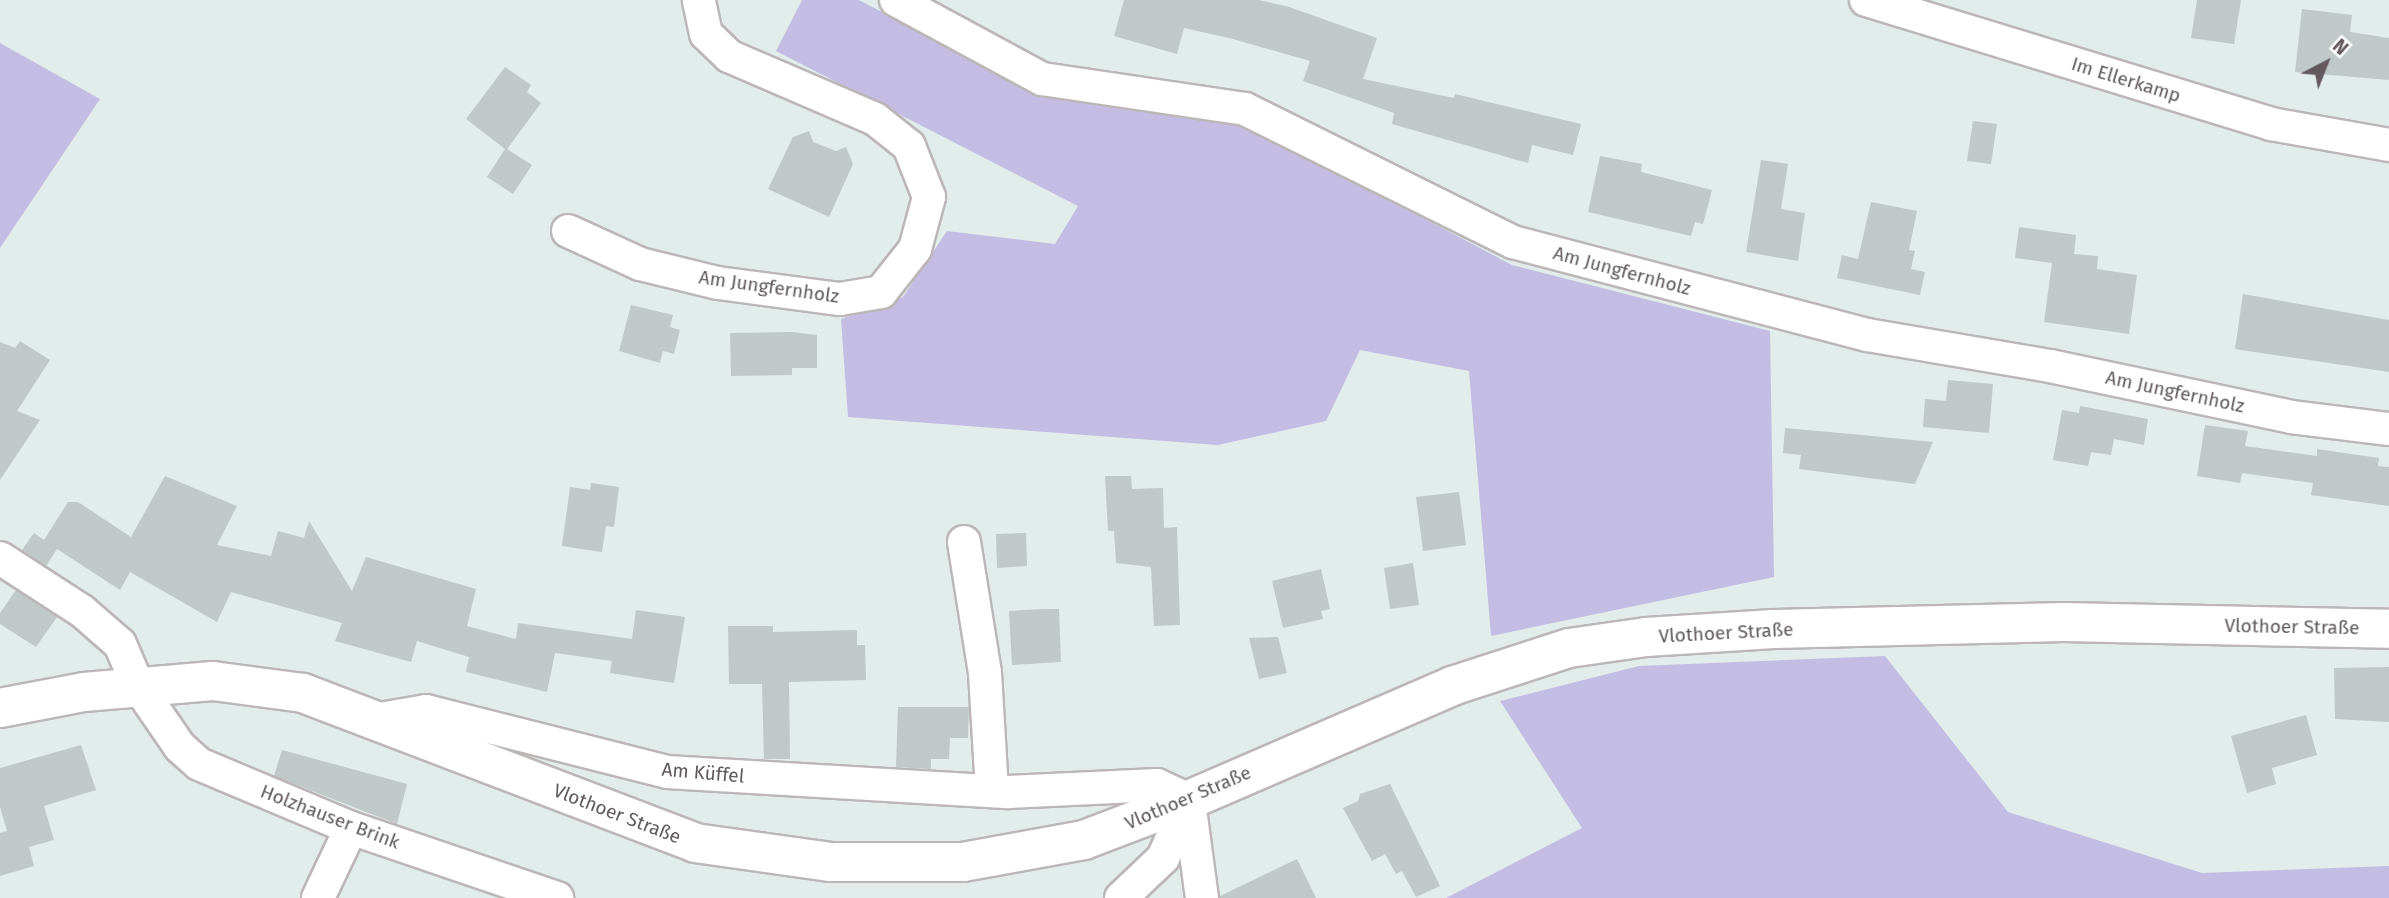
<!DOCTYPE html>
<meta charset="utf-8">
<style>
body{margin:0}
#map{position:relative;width:2389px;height:898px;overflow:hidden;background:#e1eceb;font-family:"Fira Sans",sans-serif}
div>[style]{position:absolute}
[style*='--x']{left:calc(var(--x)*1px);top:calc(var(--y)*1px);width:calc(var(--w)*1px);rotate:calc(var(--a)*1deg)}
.green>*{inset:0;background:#c4bde3}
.building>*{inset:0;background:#c0c8c8}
.roads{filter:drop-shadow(2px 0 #bdb6b7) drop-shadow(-2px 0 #bdb6b7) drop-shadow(0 2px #bdb6b7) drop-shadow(0 -2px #bdb6b7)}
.minor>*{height:32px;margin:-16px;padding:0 16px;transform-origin:16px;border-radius:16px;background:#fff}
.tertiary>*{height:38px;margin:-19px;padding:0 19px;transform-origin:19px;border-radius:19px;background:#fff}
span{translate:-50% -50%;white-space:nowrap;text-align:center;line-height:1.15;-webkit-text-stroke:6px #fff;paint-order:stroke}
.street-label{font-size:19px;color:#61595b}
.north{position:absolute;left:2291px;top:28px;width:70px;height:70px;-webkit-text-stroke:5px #fff;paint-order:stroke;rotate:42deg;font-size:19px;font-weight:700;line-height:28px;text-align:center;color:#61595b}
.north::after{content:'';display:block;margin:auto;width:24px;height:32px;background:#61595b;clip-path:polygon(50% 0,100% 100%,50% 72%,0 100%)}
</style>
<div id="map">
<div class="green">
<div style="clip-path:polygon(802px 0,859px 0,1040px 95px,1248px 125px,1512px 265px,1770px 331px,1774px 577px,1491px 636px,1469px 371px,1360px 350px,1326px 421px,1218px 445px,848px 417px,841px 319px,903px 297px,947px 231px,1055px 244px,1078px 206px,776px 51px)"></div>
<div style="clip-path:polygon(0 43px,100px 99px,0 248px)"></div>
<div style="clip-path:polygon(1885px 656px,2008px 812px,2202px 873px,2389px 866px,2389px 898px,1446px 898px,1582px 828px,1500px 701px,1639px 666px)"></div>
</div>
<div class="building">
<div style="clip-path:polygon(1124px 0,1259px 0,1289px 7px,1377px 38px,1363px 79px,1454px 98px,1455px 94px,1581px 124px,1573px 155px,1532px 145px,1528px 163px,1392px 124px,1394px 113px,1303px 81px,1310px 61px,1233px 39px,1184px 28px,1177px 54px,1114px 36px)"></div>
<div style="clip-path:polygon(2197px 0,2241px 0,2234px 44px,2191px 38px)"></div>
<div style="clip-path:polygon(2302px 9px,2352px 15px,2350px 32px,2389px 38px,2389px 80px,2295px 72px)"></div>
<div style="clip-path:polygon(505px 67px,531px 85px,527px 92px,541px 103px,507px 149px,532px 165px,513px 194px,487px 177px,505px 149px,466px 119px)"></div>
<div style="clip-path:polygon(1973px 121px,1997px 124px,1991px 164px,1967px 161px)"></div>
<div style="clip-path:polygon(809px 131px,813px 142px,836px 151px,846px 147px,853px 164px,829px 217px,768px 189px,793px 137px)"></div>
<div style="clip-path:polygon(1600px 156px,1642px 164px,1641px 172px,1712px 190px,1703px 224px,1695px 222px,1691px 236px,1588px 212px)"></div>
<div style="clip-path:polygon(1761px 160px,1788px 164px,1781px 209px,1805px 213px,1798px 261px,1746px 252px)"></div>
<div style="clip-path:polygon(1871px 202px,1917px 211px,1909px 250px,1915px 251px,1911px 269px,1925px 272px,1920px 295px,1837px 278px,1842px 255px,1858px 259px)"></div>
<div style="clip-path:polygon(2019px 227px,2076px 235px,2074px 254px,2098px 256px,2097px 269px,2137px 275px,2129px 334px,2044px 322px,2052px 263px,2015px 258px)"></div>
<div style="clip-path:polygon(2243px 294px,2389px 320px,2389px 372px,2235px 349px)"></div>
<div style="clip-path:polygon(631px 305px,673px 315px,670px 327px,680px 330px,674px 354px,663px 351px,660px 363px,619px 351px)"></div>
<div style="clip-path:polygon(792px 332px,817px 335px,817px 368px,792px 368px,792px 375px,731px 376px,730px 333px)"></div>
<div style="clip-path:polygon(20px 341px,50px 360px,17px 411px,40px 420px,0 480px,0 342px,15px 348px)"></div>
<div style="clip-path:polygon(1948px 380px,1993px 384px,1989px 433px,1923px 427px,1925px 399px,1946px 401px)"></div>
<div style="clip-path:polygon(2080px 406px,2148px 419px,2144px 445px,2114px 439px,2111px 455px,2091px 452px,2088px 466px,2053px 460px,2062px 410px,2079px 413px)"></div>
<div style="clip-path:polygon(2205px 425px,2248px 431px,2245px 446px,2317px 456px,2317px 449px,2379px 458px,2378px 466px,2389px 467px,2389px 506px,2311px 495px,2313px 483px,2242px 473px,2240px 483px,2197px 476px)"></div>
<div style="clip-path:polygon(1785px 428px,1851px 434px,1933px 442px,1915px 484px,1799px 469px,1801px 455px,1783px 453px)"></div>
<div style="clip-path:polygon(165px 476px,237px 506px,217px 545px,271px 556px,278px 531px,304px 538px,309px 521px,352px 591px,366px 557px,476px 589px,467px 626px,516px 639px,518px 623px,632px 639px,636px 610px,685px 617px,674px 683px,610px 673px,612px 661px,555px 653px,547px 692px,466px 672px,469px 657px,417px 641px,411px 662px,335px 641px,342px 623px,231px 592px,217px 622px,130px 572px,120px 590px,57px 549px,46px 566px,22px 550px,34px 533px,44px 540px,68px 502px,78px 502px,131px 537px)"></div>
<div style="clip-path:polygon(1105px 476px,1131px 476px,1132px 489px,1163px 488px,1164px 528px,1177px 527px,1180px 625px,1154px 626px,1151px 567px,1116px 563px,1114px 531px,1108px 531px)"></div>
<div style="clip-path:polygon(591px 483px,619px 487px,614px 527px,606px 526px,602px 552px,562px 546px,570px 487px,590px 490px)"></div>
<div style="clip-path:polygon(1459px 492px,1466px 545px,1423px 551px,1416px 497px)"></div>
<div style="clip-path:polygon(1026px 533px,1027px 566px,997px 568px,996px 534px)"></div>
<div style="clip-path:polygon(1413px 563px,1419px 605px,1390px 609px,1384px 568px)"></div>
<div style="clip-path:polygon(1321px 569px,1330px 609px,1321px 611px,1323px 619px,1283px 628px,1272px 581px)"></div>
<div style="clip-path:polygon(16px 590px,57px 617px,36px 647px,0 624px,0 613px)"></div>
<div style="clip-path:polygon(1043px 609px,1059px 609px,1061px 662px,1012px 665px,1009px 611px)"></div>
<div style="clip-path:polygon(728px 626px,773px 626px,773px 632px,857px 630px,857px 645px,865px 645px,866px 680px,789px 682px,790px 759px,764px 759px,762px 684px,729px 684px)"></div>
<div style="clip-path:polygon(1278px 637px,1287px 673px,1259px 679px,1249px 638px)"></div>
<div style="clip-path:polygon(2389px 667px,2389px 722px,2335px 719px,2334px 668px)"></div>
<div style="clip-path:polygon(898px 707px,969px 707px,968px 738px,950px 738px,949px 759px,931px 759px,931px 769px,896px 767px)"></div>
<div style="clip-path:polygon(2306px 715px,2317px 755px,2272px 768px,2276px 784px,2247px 793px,2231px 736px)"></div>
<div style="clip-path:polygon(81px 745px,96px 790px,44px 806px,54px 840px,29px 847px,34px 866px,0 876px,0 833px,7px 831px,0 807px,0 768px)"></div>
<div style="clip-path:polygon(282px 750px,407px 784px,397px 824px,274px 776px)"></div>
<div style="clip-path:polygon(1390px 784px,1440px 886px,1416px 897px,1402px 871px,1396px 874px,1385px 854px,1372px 861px,1343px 808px,1358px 801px,1360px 794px)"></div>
<div style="clip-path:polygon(1297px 859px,1316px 898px,1220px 898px,1220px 896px)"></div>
</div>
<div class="roads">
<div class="minor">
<div style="--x:896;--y:0;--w:166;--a:28.4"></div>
<div style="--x:1042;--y:79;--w:205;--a:8.4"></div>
<div style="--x:1245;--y:109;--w:299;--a:26.4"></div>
<div style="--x:1513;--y:242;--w:366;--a:14.7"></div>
<div style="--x:1867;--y:335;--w:186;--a:9.6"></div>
<div style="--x:2050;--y:366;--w:246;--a:11.9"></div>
<div style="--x:2291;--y:417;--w:99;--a:7"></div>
<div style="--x:1866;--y:0;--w:424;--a:17"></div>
<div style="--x:2271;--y:124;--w:120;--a:10.1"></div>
<div style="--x:568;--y:231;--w:79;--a:24.6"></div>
<div style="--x:640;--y:264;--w:80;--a:13.7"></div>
<div style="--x:718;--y:283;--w:123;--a:7.5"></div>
<div style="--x:840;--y:299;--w:42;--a:-9.7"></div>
<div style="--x:881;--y:292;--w:55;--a:-51.7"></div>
<div style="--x:915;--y:249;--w:54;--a:-74.9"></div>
<div style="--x:929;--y:197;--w:55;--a:-111.4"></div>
<div style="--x:909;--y:146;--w:43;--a:-141.5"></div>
<div style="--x:875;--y:119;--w:159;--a:-156.7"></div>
<div style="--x:729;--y:56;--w:32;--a:-136"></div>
<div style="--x:706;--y:34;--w:35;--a:-102"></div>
<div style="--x:964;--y:542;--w:133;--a:80.9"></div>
<div style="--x:985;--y:673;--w:118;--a:86.6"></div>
<div style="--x:0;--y:558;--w:98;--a:32.9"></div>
<div style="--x:82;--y:611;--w:50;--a:41"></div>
<div style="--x:120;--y:644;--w:46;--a:66.8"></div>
<div style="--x:138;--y:686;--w:74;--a:55.5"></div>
<div style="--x:180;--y:747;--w:25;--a:42"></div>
<div style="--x:199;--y:764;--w:165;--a:22.8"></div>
<div style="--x:351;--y:828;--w:218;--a:18.8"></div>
<div style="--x:380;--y:719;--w:47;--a:-9.9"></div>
<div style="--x:426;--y:711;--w:249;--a:14.2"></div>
<div style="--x:667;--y:772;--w:342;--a:3.4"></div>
<div style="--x:1008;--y:792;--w:149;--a:-2.7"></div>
<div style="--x:1157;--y:785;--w:35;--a:25"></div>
<div style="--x:1189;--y:802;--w:97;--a:82.3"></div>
<div style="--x:318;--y:898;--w:77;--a:-64.8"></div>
<div style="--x:1121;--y:898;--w:58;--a:-43.6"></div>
<div style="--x:1163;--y:858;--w:64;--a:-65.9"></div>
</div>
<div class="tertiary">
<div style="--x:0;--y:708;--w:86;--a:-10.8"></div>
<div style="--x:84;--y:692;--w:129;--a:-4.9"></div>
<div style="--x:213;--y:681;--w:91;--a:7.6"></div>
<div style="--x:303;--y:693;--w:420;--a:20.9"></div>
<div style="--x:695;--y:843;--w:136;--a:8"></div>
<div style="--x:830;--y:862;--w:133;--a:0"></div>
<div style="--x:963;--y:862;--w:123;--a:-10.3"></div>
<div style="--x:1084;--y:840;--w:112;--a:-20.9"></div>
<div style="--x:1189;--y:800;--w:287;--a:-23.4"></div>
<div style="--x:1452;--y:686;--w:123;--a:-18"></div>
<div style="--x:1569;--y:648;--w:78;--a:-8.1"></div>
<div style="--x:1646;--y:637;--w:128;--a:-3.6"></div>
<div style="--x:1774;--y:629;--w:290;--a:-1.4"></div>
<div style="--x:2064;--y:622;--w:325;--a:1.2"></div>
</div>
</div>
<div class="street-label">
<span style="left:2126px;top:80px;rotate:17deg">Im Ellerkamp</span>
<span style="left:1622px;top:271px;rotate:15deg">Am Jungfernholz</span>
<span style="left:769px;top:287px;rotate:8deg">Am Jungfernholz</span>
<span style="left:2175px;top:392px;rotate:12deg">Am Jungfernholz</span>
<span style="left:2292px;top:627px;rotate:1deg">Vlothoer Straße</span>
<span style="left:1726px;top:633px;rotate:-3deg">Vlothoer Straße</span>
<span style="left:703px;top:773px;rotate:5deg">Am Küffel</span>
<span style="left:1188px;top:798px;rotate:-23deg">Vlothoer Straße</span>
<span style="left:617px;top:814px;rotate:21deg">Vlothoer Straße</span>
<span style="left:330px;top:817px;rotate:21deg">Holzhauser Brink</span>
</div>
<div class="north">N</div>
</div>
